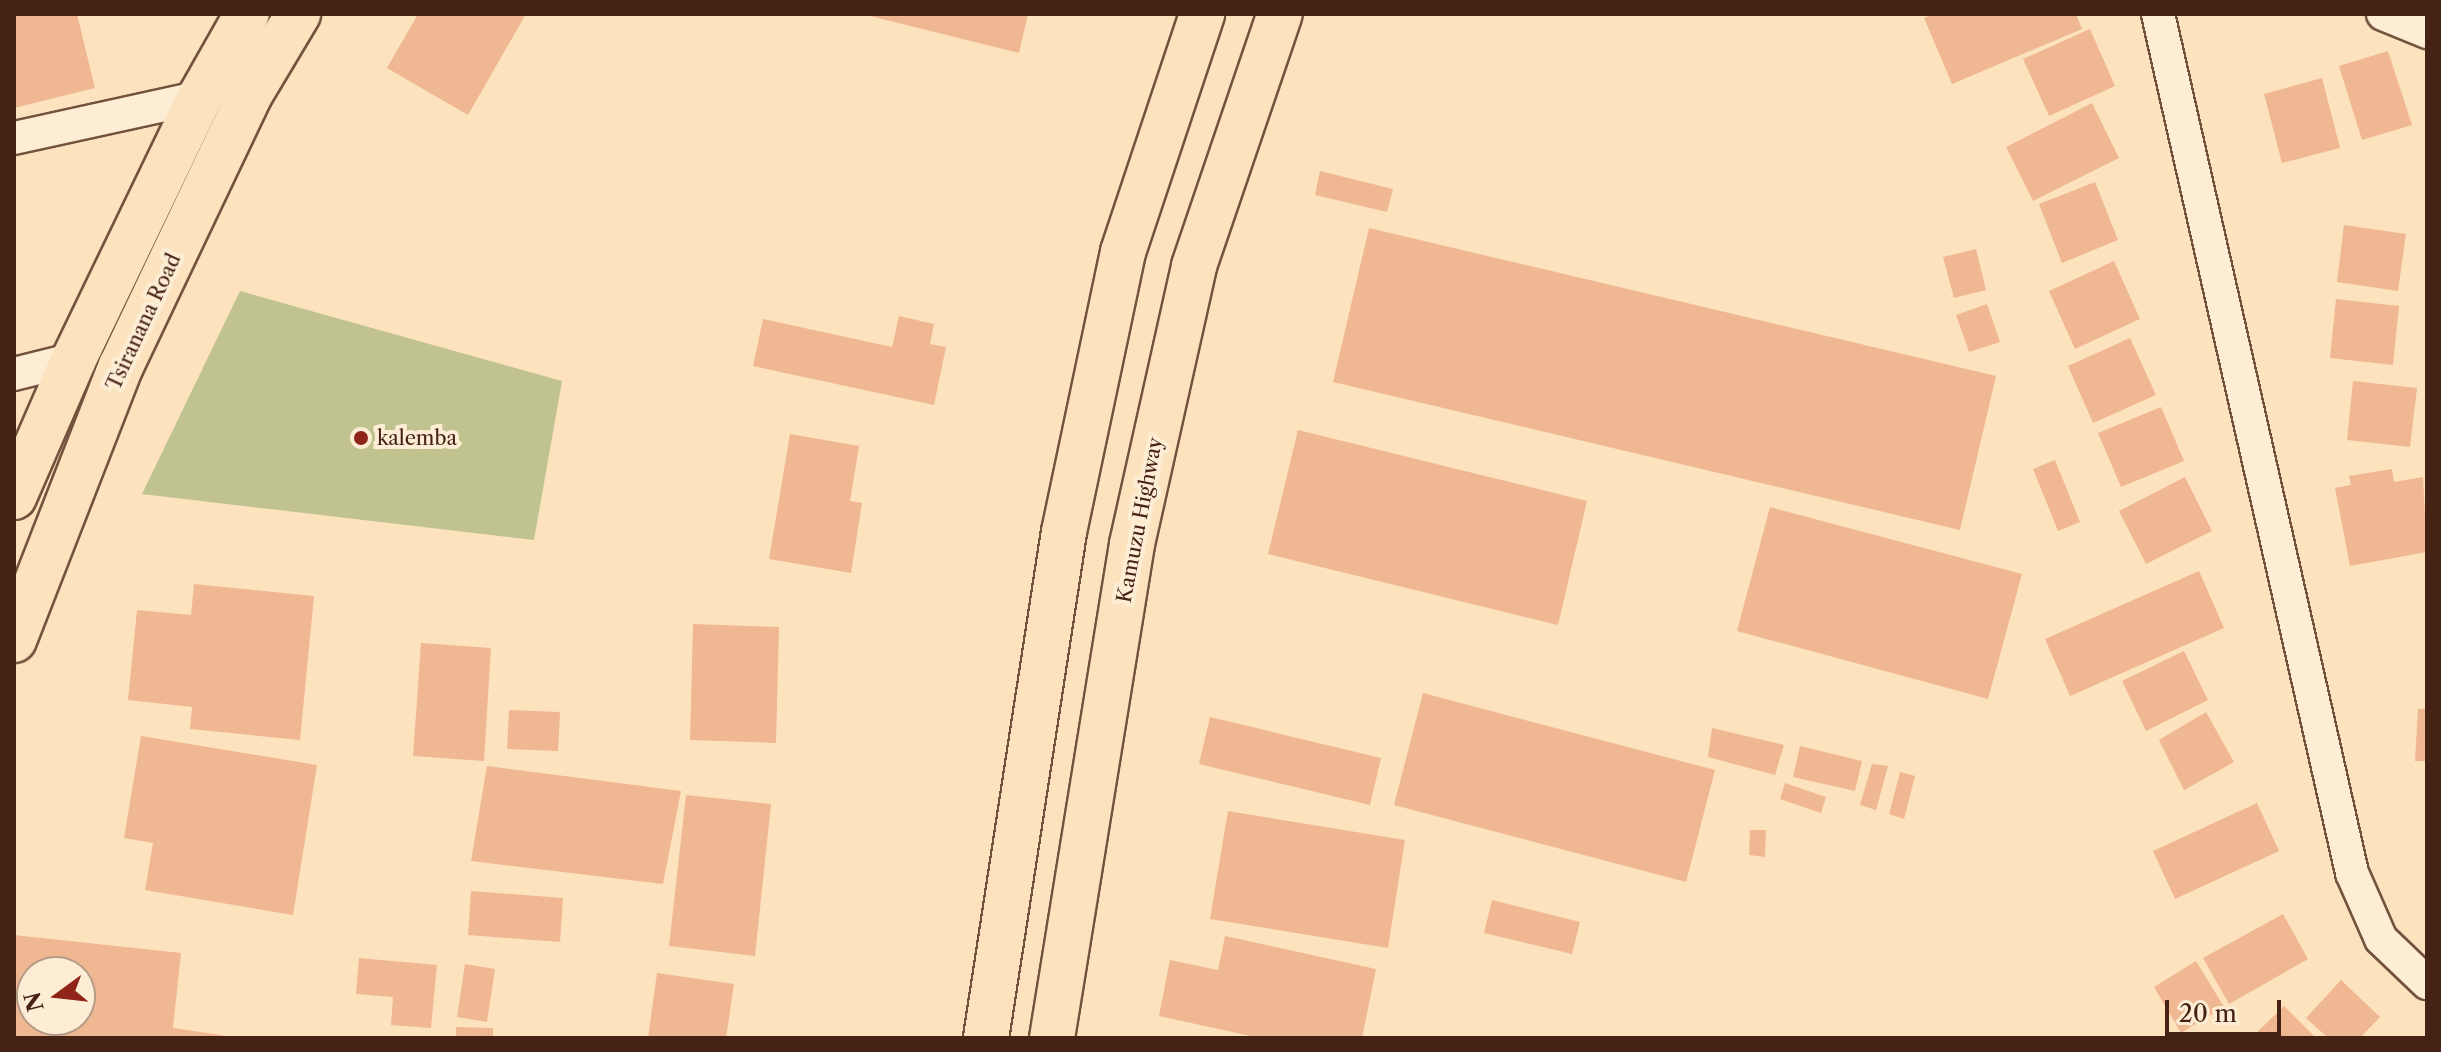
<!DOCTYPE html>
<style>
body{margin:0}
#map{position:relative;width:2441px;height:1052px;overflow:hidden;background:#fce3be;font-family:"Libre Caslon Text",serif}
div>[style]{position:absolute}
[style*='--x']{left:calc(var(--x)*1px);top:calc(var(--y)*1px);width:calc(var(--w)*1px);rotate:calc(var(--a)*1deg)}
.green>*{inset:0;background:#c0c390}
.building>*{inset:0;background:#f0b793}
.roads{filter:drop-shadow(2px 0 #74523e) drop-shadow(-2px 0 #74523e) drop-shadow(0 2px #74523e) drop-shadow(0 -2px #74523e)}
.minor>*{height:32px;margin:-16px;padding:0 16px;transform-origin:16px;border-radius:16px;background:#fdedd5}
.trunk>*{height:44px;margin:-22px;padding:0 22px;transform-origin:22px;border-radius:22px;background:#fce3be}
.dots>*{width:22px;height:22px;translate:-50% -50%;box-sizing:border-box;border:4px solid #fdedd5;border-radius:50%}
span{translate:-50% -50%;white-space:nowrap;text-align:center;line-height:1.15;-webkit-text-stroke:8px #fdedd5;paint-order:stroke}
.street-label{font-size:20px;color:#462214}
.poi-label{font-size:20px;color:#462214}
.left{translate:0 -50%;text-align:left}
.frame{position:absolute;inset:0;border:16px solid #462214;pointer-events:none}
.north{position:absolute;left:16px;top:956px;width:80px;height:80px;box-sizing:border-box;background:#fdedd5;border:2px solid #b49c88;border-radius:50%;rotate:255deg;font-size:22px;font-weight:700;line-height:32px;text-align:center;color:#462214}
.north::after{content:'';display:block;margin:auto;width:28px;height:36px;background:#8f2418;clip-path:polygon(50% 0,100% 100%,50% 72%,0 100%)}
.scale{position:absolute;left:2165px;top:1000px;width:116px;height:36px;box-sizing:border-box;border:4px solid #462214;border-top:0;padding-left:10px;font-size:24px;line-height:28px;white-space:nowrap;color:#462214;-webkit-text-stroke:6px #fdedd5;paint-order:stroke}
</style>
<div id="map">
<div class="green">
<div style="clip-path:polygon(240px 291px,562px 381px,534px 540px,142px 494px)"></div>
</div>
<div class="building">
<div style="clip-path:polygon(14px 14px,77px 14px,95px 88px,14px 108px)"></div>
<div style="clip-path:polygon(418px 14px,526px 14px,468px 115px,387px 68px)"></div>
<div style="clip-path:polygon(862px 14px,1028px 14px,1019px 53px)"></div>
<div style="clip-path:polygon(1934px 14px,2076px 14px,2082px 29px,1952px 84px,1924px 18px)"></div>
<div style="clip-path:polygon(2090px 29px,2115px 86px,2049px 116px,2023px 59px)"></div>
<div style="clip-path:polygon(2388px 51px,2412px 125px,2362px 140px,2339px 66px)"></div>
<div style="clip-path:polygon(2322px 78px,2340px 148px,2282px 163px,2264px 94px)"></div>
<div style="clip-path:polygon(2092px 103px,2119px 158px,2033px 201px,2006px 147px)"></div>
<div style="clip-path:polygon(1320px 171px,1393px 189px,1387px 212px,1315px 195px)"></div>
<div style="clip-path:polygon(2095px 182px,2118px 240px,2062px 263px,2039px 204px)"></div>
<div style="clip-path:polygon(2344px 225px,2406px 234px,2398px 291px,2337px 282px)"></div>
<div style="clip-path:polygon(1369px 228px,1996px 376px,1960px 530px,1333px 382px)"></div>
<div style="clip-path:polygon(1976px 249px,1986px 290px,1954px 298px,1943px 257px)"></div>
<div style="clip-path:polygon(2114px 261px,2140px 319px,2075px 349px,2049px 291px)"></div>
<div style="clip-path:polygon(2336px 299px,2399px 306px,2393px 365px,2330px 358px)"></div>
<div style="clip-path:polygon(1987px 304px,2000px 342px,1969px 352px,1956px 315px)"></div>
<div style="clip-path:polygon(899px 316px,934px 324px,930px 344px,946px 347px,934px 405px,753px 366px,763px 319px,892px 347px)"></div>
<div style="clip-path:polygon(2130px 338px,2156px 395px,2093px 423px,2068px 366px)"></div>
<div style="clip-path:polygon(2353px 381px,2417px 388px,2410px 447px,2347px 440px)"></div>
<div style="clip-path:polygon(2161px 407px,2184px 461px,2121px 487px,2098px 433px)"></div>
<div style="clip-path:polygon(1298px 430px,1587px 501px,1558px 625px,1268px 554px)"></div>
<div style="clip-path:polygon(790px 434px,859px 446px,850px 501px,862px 503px,851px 573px,769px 559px)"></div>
<div style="clip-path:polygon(2055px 460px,2080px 522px,2058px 531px,2033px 469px)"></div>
<div style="clip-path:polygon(2392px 469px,2394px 482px,2423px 477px,2427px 552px,2350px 566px,2335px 488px,2351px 485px,2349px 476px)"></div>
<div style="clip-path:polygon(2185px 477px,2212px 531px,2146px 564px,2119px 511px)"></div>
<div style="clip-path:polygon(1770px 507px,2022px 574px,1988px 699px,1737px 631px)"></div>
<div style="clip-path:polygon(2199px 571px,2224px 628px,2070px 696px,2045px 639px)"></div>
<div style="clip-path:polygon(194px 584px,314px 596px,300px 740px,190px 729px,192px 707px,128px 700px,137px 610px,191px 615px)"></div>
<div style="clip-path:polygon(693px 624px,779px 627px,776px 743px,690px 740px)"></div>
<div style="clip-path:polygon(421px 643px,491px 648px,484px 761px,413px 756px)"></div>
<div style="clip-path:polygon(2184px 651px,2208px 700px,2146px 731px,2122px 681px)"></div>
<div style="clip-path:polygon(1423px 693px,1715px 770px,1686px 882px,1394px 805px)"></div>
<div style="clip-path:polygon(2418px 709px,2427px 709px,2427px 761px,2415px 761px)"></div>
<div style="clip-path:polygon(509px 710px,560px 712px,558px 751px,507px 749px)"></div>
<div style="clip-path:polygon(2206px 712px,2234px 762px,2184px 790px,2159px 740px)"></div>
<div style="clip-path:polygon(1210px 717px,1381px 758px,1370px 805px,1199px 764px)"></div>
<div style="clip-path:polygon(1712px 728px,1784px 745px,1775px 775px,1708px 757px)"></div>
<div style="clip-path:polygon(141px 736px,317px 765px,293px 915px,145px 890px,153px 843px,124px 838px)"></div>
<div style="clip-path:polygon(1800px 746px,1862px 761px,1855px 791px,1793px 777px)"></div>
<div style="clip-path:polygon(1872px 764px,1888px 766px,1876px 810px,1860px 805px)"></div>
<div style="clip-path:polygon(487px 766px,681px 791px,663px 884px,471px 861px)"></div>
<div style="clip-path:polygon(1900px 772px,1915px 776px,1904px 819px,1889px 814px)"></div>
<div style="clip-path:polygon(1785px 783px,1826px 797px,1821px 813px,1780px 799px)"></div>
<div style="clip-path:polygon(686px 795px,771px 804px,755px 956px,669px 946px)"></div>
<div style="clip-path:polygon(2257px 803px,2279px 851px,2175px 899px,2153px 851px)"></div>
<div style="clip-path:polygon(1228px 811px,1405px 840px,1388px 948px,1210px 919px)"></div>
<div style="clip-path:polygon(1750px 830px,1766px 830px,1765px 857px,1749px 855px)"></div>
<div style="clip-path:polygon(471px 891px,563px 898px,560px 942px,468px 935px)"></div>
<div style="clip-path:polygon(1492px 900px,1580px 922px,1572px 954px,1484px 933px)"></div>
<div style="clip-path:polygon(2283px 914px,2308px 959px,2229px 1004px,2203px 958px)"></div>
<div style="clip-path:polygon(evenodd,14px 935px,181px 953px,173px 1028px,241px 1038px,14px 1038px,14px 935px,32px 972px,80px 972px,80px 1020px,32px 1020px,32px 972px)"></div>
<div style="clip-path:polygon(1225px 936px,1376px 969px,1362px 1038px,1260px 1038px,1159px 1016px,1170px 960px,1218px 970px)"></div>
<div style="clip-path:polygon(359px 958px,437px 965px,431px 1028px,391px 1025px,393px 997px,356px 994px)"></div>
<div style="clip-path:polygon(2196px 961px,2224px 1007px,2181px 1033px,2154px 987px)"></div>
<div style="clip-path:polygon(465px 964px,495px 969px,487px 1022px,457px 1017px)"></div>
<div style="clip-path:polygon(657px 973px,734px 984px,726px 1038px,648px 1038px)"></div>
<div style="clip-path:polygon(2341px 980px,2380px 1017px,2360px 1038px,2328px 1038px,2306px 1018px)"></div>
<div style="clip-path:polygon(2284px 1006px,2316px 1038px,2251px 1038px)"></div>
<div style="clip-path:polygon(456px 1027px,493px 1028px,493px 1038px,456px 1038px)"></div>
</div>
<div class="roads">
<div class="minor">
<div style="--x:2158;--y:14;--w:881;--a:77.27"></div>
<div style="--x:2352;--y:873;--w:72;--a:66.3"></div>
<div style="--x:2381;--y:939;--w:64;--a:43.7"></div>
<div style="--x:2383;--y:14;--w:48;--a:22.2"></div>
<div style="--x:14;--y:138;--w:190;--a:-12.4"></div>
<div style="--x:14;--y:374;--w:62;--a:-14"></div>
</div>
<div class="trunk">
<div style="--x:14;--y:497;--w:150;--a:-66.5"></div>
<div style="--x:74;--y:359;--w:291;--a:-64.3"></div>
<div style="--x:200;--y:97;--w:95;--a:-60.5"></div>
<div style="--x:14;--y:640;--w:294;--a:-68.7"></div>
<div style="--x:121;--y:366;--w:299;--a:-64.6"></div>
<div style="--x:249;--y:96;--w:96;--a:-59.1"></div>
<div style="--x:986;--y:1038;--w:512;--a:-81.24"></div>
<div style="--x:1064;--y:532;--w:286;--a:-78.1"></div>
<div style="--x:1123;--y:252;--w:251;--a:-71.6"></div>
<div style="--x:1052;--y:1038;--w:500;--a:-80.8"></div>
<div style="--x:1132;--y:544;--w:285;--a:-77.4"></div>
<div style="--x:1194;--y:266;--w:266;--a:-71.2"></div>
</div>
</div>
<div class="dots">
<div style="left:361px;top:438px;background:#8f2418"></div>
</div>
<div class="street-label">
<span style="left:144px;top:322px;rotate:-65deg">Tsiranana Road</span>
<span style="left:1140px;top:520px;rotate:-79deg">Kamuzu Highway</span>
</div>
<div class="poi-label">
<span class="left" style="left:377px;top:438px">kalemba</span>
</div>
<div class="frame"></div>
<div class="north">N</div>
<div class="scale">20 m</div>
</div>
